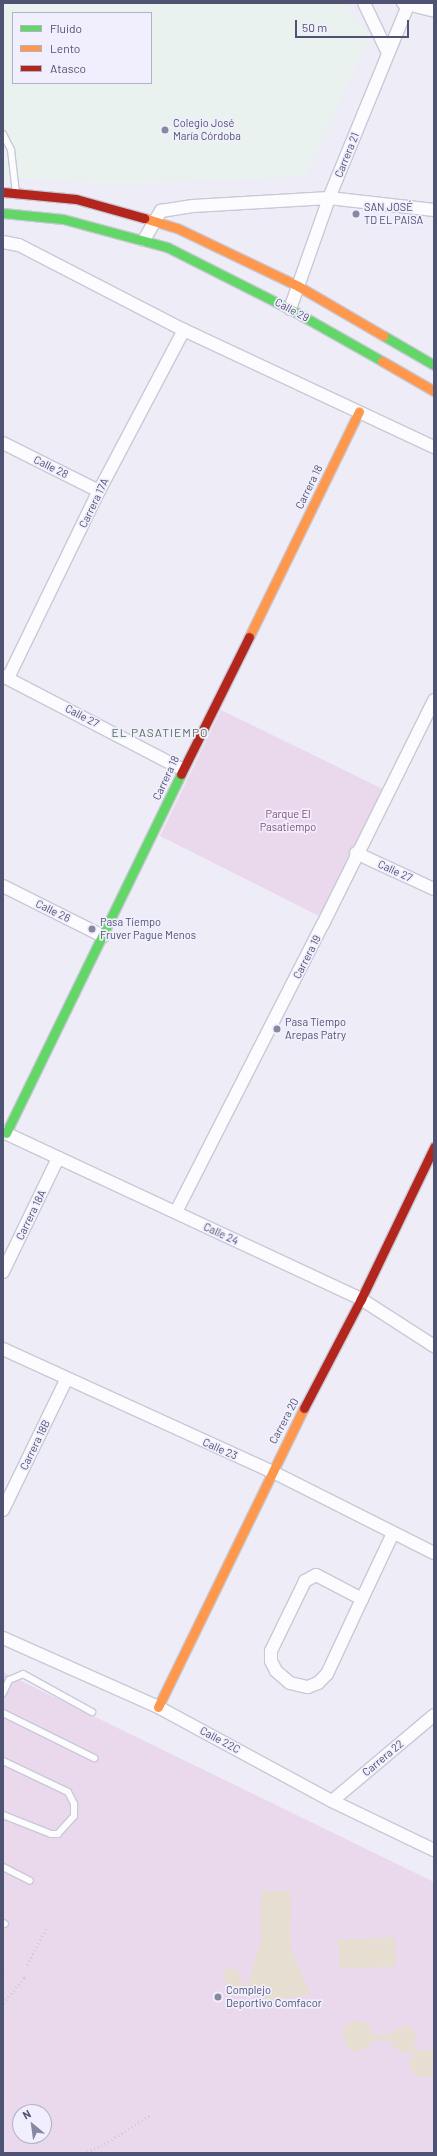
<!DOCTYPE html>
<meta charset="utf-8">
<style>
body{margin:0}
#map{position:relative;width:437px;height:2156px;overflow:hidden;background:#eeedf7;font-family:Barlow,sans-serif}
div>[style]{position:absolute}
[style*='--x']{left:calc(var(--x)*1px);top:calc(var(--y)*1px);width:calc(var(--w)*1px);rotate:calc(var(--a)*1deg)}
.education>*{inset:0;background:#e9f2ef}
.green>*{inset:0;background:#ead9ed}
.water>*{inset:0;background:#e6ded0}
.path>*{height:2.5px;margin-top:-1.25px;transform-origin:0;background:repeating-linear-gradient(90deg,#cccdd7 0 1px,transparent 0 4px)}
.roads{filter:drop-shadow(1px 0 #c8c9d6) drop-shadow(-1px 0 #c8c9d6) drop-shadow(0 1px #c8c9d6) drop-shadow(0 -1px #c8c9d6)}
.lane>*{height:6px;margin:-3px;padding:0 3px;transform-origin:3px;border-radius:3px;background:#fcfcfe}
.street>*{height:12px;margin:-6px;padding:0 6px;transform-origin:6px;border-radius:6px;background:#fcfcfe}
.fast>*{height:9px;margin:-4.5px;padding:0 4.5px;transform-origin:4.5px;border-radius:4.5px;background:#63d668}
.slow>*{height:9px;margin:-4.5px;padding:0 4.5px;transform-origin:4.5px;border-radius:4.5px;background:#ff974d}
.jam>*{height:9px;margin:-4.5px;padding:0 4.5px;transform-origin:4.5px;border-radius:4.5px;background:#b3261e}
.dots>*{width:11px;height:11px;translate:-50% -50%;box-sizing:border-box;border:2px solid #f1effd;border-radius:50%}
span{translate:-50% -50%;white-space:nowrap;text-align:center;line-height:1.15;-webkit-text-stroke:3.5px #f1effd;paint-order:stroke}
.poi-label{font-size:11px;color:#4f5373}
.left{translate:0 -50%;text-align:left}
.street-label{font-size:11px;color:#4f5373}
.park-label{font-size:11px;color:#834e77}
.neighbourhood-label{font-size:12px;color:#54745a;letter-spacing:1px}
.frame{position:absolute;inset:0;border:4px solid #4f5373;pointer-events:none}
.legend{position:absolute;left:12px;top:12px;width:140px;height:72px;box-sizing:border-box;background:#f1effd;border:1px solid #b0b1c6;margin:0;padding:5px 7px;list-style:none;font-size:12px;color:#4f5373}
.legend li{display:flex;align-items:center;gap:8px;height:20px}
.legend b{width:20px;border:1px solid #b0b1c6}
.north{position:absolute;left:12px;top:2104px;width:40px;height:40px;box-sizing:border-box;background:#f1effd;border:1px solid #b0b1c6;border-radius:50%;rotate:331deg;font-size:11px;font-weight:700;line-height:16px;text-align:center;color:#4f5373}
.north::after{content:'';display:block;margin:auto;width:14px;height:18px;background:#8789a1;clip-path:polygon(50% 0,100% 100%,50% 72%,0 100%)}
.scale{position:absolute;left:295px;top:20px;width:114px;height:18px;box-sizing:border-box;border:2px solid #4f5373;border-top:0;padding-left:5px;font-size:12px;line-height:14px;white-space:nowrap;color:#4f5373;-webkit-text-stroke:3px #f1effd;paint-order:stroke}
</style>
<div id="map">
<div class="education">
<div style="clip-path:polygon(evenodd,3px 3px,344px 3px,370px 36px,305px 177px,114px 184px,3px 177px,3px 3px,13px 13px,151px 13px,151px 83px,13px 83px,13px 13px)"></div>
</div>
<div class="green">
<div style="clip-path:polygon(221px 710px,383px 789px,319px 916px,160px 836px)"></div>
<div style="clip-path:polygon(evenodd,3px 1672px,434px 1882px,434px 2153px,3px 2153px,3px 1672px,20px 2112px,44px 2112px,44px 2136px,20px 2136px,20px 2112px)"></div>
</div>
<div class="water">
<div style="clip-path:polygon(261px 1891px,291px 1891px,290px 1946px,310px 1995px,271px 2000px,241px 1993px,225px 1982px,224px 1971px,232px 1967px,237px 1969px,241px 1974px,239px 1980px,247px 1986px,261px 1942px)"></div>
<div style="clip-path:polygon(395px 1937px,396px 1967px,340px 1968px,338px 1940px)"></div>
<div style="clip-path:polygon(353px 2021px,363px 2021px,370px 2026px,373px 2035px,393px 2034px,396px 2029px,406px 2025px,417px 2034px,414px 2046px,416px 2050px,434px 2050px,434px 2075px,421px 2078px,412px 2073px,409px 2062px,413px 2055px,410px 2052px,402px 2052px,393px 2047px,392px 2041px,371px 2041px,370px 2046px,361px 2051px,351px 2051px,344px 2040px,343px 2033px,345px 2026px)"></div>
</div>
<div class="path">
<div style="--x:27;--y:1965;--w:41;--a:-62.2"></div>
<div style="--x:3;--y:1967;--w:4;--a:-34"></div>
<div style="--x:3;--y:2003;--w:33;--a:-50"></div>
<div style="--x:24;--y:1978;--w:4;--a:-90"></div>
<div style="--x:83;--y:2153;--w:19;--a:-21"></div>
<div style="--x:101;--y:2146;--w:58;--a:-32.3"></div>
</div>
<div class="roads">
<div class="lane">
<div style="--x:3;--y:134;--w:18;--a:63"></div>
<div style="--x:11;--y:150;--w:43;--a:83.4"></div>
<div style="--x:3;--y:1693;--w:14;--a:-65"></div>
<div style="--x:9;--y:1680;--w:15;--a:-23"></div>
<div style="--x:23;--y:1674;--w:79;--a:28.8"></div>
<div style="--x:3;--y:1713;--w:102;--a:26.3"></div>
<div style="--x:3;--y:1761;--w:72;--a:25.5"></div>
<div style="--x:68;--y:1792;--w:13;--a:63"></div>
<div style="--x:74;--y:1804;--w:12;--a:90"></div>
<div style="--x:74;--y:1816;--w:24;--a:132"></div>
<div style="--x:58;--y:1834;--w:7;--a:180"></div>
<div style="--x:51;--y:1834;--w:52;--a:-158.4"></div>
<div style="--x:3;--y:1867;--w:30;--a:27"></div>
<div style="--x:3;--y:1923;--w:2;--a:27"></div>
</div>
<div class="street">
<div style="--x:364;--y:3;--w:55;--a:64.4"></div>
<div style="--x:403;--y:3;--w:32;--a:14"></div>
<div style="--x:144;--y:240;--w:34;--a:-60"></div>
<div style="--x:161;--y:211;--w:32;--a:-9"></div>
<div style="--x:193;--y:206;--w:136;--a:-3.4"></div>
<div style="--x:329;--y:198;--w:106;--a:6.5"></div>
<div style="--x:3;--y:242;--w:16;--a:11"></div>
<div style="--x:19;--y:245;--w:186;--a:27.3"></div>
<div style="--x:184;--y:330;--w:276;--a:25.1"></div>
<div style="--x:290;--y:309;--w:118;--a:-70.6"></div>
<div style="--x:329;--y:198;--w:211;--a:-67.7"></div>
<div style="--x:3;--y:443;--w:107;--a:26.6"></div>
<div style="--x:3;--y:676;--w:202;--a:27.5"></div>
<div style="--x:8;--y:678;--w:208;--a:-64.1"></div>
<div style="--x:99;--y:491;--w:182;--a:-62.2"></div>
<div style="--x:356;--y:853;--w:86;--a:24.8"></div>
<div style="--x:3;--y:886;--w:112;--a:26.6"></div>
<div style="--x:3;--y:1132;--w:395;--a:25"></div>
<div style="--x:361;--y:1299;--w:87;--a:32.8"></div>
<div style="--x:176;--y:1212;--w:323;--a:-63"></div>
<div style="--x:323;--y:924;--w:250;--a:-63.6"></div>
<div style="--x:3;--y:1272;--w:127;--a:-64.2"></div>
<div style="--x:3;--y:1349;--w:294;--a:24.5"></div>
<div style="--x:271;--y:1471;--w:182;--a:26.7"></div>
<div style="--x:3;--y:1510;--w:144;--a:-64.1"></div>
<div style="--x:362;--y:1599;--w:52;--a:-152.4"></div>
<div style="--x:316;--y:1575;--w:13;--a:151"></div>
<div style="--x:305;--y:1581;--w:78;--a:115.9"></div>
<div style="--x:271;--y:1651;--w:10;--a:90"></div>
<div style="--x:271;--y:1661;--w:11;--a:63"></div>
<div style="--x:276;--y:1671;--w:18;--a:41"></div>
<div style="--x:290;--y:1683;--w:18;--a:13"></div>
<div style="--x:308;--y:1687;--w:11;--a:-22"></div>
<div style="--x:318;--y:1683;--w:13;--a:-45"></div>
<div style="--x:327;--y:1674;--w:83;--a:-65"></div>
<div style="--x:362;--y:1599;--w:73;--a:-64.8"></div>
<div style="--x:3;--y:1638;--w:170;--a:24"></div>
<div style="--x:158;--y:1707;--w:198;--a:28.4"></div>
<div style="--x:332;--y:1801;--w:113;--a:25.7"></div>
<div style="--x:332;--y:1801;--w:133;--a:-40.1"></div>
</div>
<div class="fast">
<div style="--x:3;--y:213;--w:60;--a:5.7"></div>
<div style="--x:63;--y:219;--w:108;--a:15.1"></div>
<div style="--x:167;--y:247;--w:138;--a:26.8"></div>
<div style="--x:290;--y:309;--w:106;--a:29.5"></div>
<div style="--x:384;--y:336;--w:58;--a:30.1"></div>
<div style="--x:6;--y:1133;--w:399;--a:-64"></div>
</div>
<div class="slow">
<div style="--x:144;--y:218;--w:34;--a:17"></div>
<div style="--x:177;--y:228;--w:134;--a:25.6"></div>
<div style="--x:298;--y:286;--w:99;--a:30.2"></div>
<div style="--x:382;--y:361;--w:60;--a:30"></div>
<div style="--x:249;--y:637;--w:251;--a:-64"></div>
<div style="--x:158;--y:1707;--w:333;--a:-64"></div>
</div>
<div class="jam">
<div style="--x:3;--y:192;--w:73;--a:5.5"></div>
<div style="--x:76;--y:199;--w:71;--a:15.6"></div>
<div style="--x:181;--y:774;--w:153;--a:-63.6"></div>
<div style="--x:304;--y:1408;--w:123;--a:-62.4"></div>
<div style="--x:361;--y:1299;--w:169;--a:-64.3"></div>
</div>
</div>
<div class="dots">
<div style="left:165px;top:130px;background:#8789a1"></div>
<div style="left:356px;top:214px;background:#8789a1"></div>
<div style="left:92px;top:929px;background:#8789a1"></div>
<div style="left:277px;top:1029px;background:#8789a1"></div>
<div style="left:218px;top:1997px;background:#8789a1"></div>
</div>
<div class="poi-label">
<span class="left" style="left:173px;top:130px">Colegio José<br>María Córdoba</span>
<span class="left" style="left:364px;top:214px">SAN JOSÉ<br>TD EL PAISA</span>
<span class="left" style="left:100px;top:929px">Pasa Tiempo<br>Fruver Pague Menos</span>
<span class="left" style="left:285px;top:1029px">Pasa Tiempo<br>Arepas Patry</span>
<span class="left" style="left:226px;top:1997px">Complejo<br>Deportivo Comfacor</span>
</div>
<div class="street-label">
<span style="left:347px;top:155px;rotate:-68deg">Carrera 21</span>
<span style="left:292px;top:310px;rotate:28deg">Calle 29</span>
<span style="left:51px;top:467px;rotate:26deg">Calle 28</span>
<span style="left:309px;top:487px;rotate:-64deg">Carrera 18</span>
<span style="left:94px;top:503px;rotate:-64deg">Carrera 17A</span>
<span style="left:82px;top:716px;rotate:28deg">Calle 27</span>
<span style="left:166px;top:778px;rotate:-65deg">Carrera 18</span>
<span style="left:395px;top:871px;rotate:25deg">Calle 27</span>
<span style="left:53px;top:911px;rotate:26deg">Calle 26</span>
<span style="left:307px;top:957px;rotate:-63deg">Carrera 19</span>
<span style="left:31px;top:1215px;rotate:-64deg">Carrera 18A</span>
<span style="left:221px;top:1234px;rotate:25deg">Calle 24</span>
<span style="left:284px;top:1421px;rotate:-62deg">Carrera 20</span>
<span style="left:35px;top:1445px;rotate:-64deg">Carrera 18B</span>
<span style="left:220px;top:1449px;rotate:24deg">Calle 23</span>
<span style="left:220px;top:1740px;rotate:28deg">Calle 22C</span>
<span style="left:383px;top:1758px;rotate:-40deg">Carrera 22</span>
</div>
<div class="park-label">
<span style="left:288px;top:821px">Parque El<br>Pasatiempo</span>
</div>
<div class="neighbourhood-label">
<span style="left:160px;top:733px">EL PASATIEMPO</span>
</div>
<div class="frame"></div>
<ul class="legend">
<li><b style="height:5px;background:#63d668"></b>Fluido</li>
<li><b style="height:5px;background:#ff974d"></b>Lento</li>
<li><b style="height:5px;background:#b3261e"></b>Atasco</li>
</ul>
<div class="north">N</div>
<div class="scale">50 m</div>
</div>
